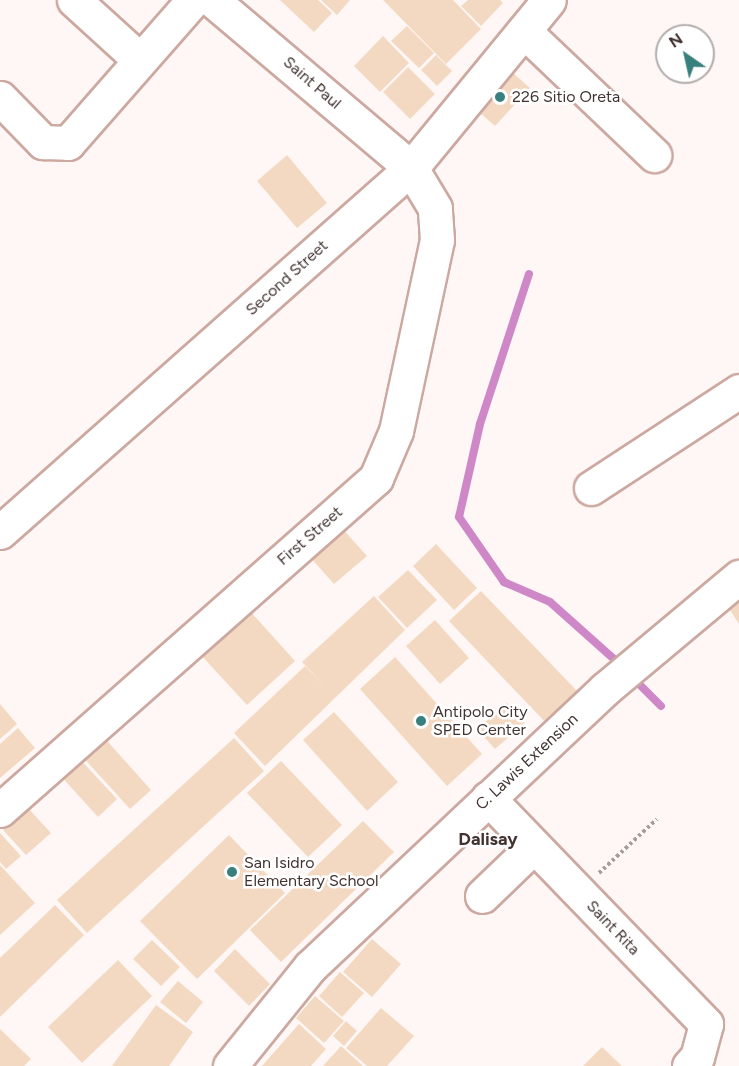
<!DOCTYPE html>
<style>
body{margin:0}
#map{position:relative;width:739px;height:1066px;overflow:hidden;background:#fff7f5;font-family:Figtree,sans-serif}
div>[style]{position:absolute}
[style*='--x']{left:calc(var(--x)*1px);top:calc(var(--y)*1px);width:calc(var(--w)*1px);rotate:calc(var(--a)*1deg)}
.stream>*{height:8px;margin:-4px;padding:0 4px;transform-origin:4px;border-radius:4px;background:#ce87c7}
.building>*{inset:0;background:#f3d9c1}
.path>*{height:4px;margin-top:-2px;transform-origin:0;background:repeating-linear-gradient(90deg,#a99d9b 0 3px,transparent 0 6px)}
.roads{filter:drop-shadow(2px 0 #cca9a0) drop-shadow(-2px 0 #cca9a0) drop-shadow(0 2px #cca9a0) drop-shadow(0 -2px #cca9a0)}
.minor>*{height:33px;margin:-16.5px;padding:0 16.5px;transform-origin:16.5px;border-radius:16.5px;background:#fff}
.dots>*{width:16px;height:16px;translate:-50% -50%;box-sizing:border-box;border:3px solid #fff;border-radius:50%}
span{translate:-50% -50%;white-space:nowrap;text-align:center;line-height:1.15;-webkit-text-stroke:5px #fff;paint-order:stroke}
.street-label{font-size:16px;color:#423330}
.poi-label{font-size:16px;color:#423330}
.left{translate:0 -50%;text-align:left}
.neighbourhood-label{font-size:18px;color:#423330;font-weight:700}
.north{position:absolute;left:655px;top:24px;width:60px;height:60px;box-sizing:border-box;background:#fff;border:2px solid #b3adac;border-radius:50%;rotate:326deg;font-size:16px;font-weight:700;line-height:24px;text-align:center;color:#423330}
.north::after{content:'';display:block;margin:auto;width:21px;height:27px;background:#38807d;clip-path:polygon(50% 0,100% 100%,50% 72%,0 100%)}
</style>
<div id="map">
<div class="stream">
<div style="--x:529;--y:274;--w:158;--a:108.1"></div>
<div style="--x:480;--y:424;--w:95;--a:102.7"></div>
<div style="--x:459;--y:517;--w:79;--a:55.3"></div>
<div style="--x:504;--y:582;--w:50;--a:23.5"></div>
<div style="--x:550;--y:602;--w:98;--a:41.7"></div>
<div style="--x:632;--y:677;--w:41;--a:45"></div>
</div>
<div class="building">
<div style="clip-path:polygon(280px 0,318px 0,332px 13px,314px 32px)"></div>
<div style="clip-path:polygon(321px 0,350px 0,337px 15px)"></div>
<div style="clip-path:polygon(383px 0,453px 0,481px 29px,446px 64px)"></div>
<div style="clip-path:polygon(468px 0,500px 0,503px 3px,481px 26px,461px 6px)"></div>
<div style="clip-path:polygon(407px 26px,434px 53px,419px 68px,391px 41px)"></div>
<div style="clip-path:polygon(383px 36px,409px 63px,380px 92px,354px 66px)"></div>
<div style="clip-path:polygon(436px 55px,452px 71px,437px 86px,421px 70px)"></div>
<div style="clip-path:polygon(504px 65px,530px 88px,495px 126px,471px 105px)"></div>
<div style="clip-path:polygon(408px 67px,435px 94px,410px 119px,383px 92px)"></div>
<div style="clip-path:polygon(287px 155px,327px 203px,297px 228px,257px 181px)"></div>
<div style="clip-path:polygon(341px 527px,367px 556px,334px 584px,309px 556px)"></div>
<div style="clip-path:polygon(436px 544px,477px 588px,454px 610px,413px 566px)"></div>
<div style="clip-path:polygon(408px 570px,437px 600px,407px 628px,378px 597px)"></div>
<div style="clip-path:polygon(481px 591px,578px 692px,546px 723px,449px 621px)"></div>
<div style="clip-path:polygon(374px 596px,405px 630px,265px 766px,234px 733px,305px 666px,325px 686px,302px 662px)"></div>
<div style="clip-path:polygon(739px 603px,739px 624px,730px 610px)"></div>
<div style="clip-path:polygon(249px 610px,295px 661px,247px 705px,200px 654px)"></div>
<div style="clip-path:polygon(435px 620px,469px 658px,440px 684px,406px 646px)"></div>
<div style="clip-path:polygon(395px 657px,482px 754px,447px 786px,360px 689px)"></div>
<div style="clip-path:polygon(507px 703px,525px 723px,495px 749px,477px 729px)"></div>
<div style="clip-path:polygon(0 704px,17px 724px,0 739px)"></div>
<div style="clip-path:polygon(334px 712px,398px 782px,367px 811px,303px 740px)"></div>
<div style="clip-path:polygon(18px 728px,35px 748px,0 778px,0 744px)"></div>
<div style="clip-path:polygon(101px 734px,151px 790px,130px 809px,80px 754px)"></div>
<div style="clip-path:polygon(234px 738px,264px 771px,87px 933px,57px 900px)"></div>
<div style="clip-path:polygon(77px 756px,117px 799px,98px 817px,58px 773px)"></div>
<div style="clip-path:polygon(281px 761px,342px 825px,308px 857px,247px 793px)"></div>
<div style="clip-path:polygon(28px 808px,51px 833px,26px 855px,3px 830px)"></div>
<div style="clip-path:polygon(363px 821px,394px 852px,281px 962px,250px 930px)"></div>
<div style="clip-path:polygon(0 833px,21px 856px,6px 869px,0 862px)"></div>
<div style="clip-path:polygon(229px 835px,285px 893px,197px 979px,140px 921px)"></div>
<div style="clip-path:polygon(0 865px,35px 903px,0 935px)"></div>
<div style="clip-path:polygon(55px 905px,84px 935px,0 1017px,0 958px)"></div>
<div style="clip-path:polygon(372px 939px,401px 964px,372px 997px,343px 972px)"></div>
<div style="clip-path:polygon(152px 940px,180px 967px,161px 986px,133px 959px)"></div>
<div style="clip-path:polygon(235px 949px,270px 984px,249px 1006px,214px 971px)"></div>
<div style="clip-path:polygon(118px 960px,152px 996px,82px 1063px,48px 1027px)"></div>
<div style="clip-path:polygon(340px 972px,364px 993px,342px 1017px,319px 996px)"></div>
<div style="clip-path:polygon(178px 981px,203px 1002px,186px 1023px,160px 1002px)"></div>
<div style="clip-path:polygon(315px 996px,344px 1021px,324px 1043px,296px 1018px)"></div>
<div style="clip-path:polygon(156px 1005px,193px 1032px,169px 1066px,112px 1066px)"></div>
<div style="clip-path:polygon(381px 1008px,414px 1036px,387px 1066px,367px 1066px,346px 1048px)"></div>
<div style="clip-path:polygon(346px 1021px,357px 1031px,344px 1046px,333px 1036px)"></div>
<div style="clip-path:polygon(299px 1024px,326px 1049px,311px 1066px,262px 1066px)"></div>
<div style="clip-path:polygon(0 1029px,31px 1059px,24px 1066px,0 1066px)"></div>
<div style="clip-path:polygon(341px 1046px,363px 1066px,323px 1066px)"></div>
<div style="clip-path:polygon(602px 1047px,622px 1066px,583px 1066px)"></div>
</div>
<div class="path">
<div style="--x:599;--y:873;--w:79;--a:-43"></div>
</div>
<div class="roads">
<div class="minor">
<div style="--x:74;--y:0;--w:89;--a:42.3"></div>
<div style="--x:524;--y:31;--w:180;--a:43.6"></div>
<div style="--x:0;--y:98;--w:62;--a:45.7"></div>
<div style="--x:43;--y:142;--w:25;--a:2"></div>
<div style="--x:68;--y:143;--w:190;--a:-48.8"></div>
<div style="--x:591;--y:488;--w:177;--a:-33.2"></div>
<div style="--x:0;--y:532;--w:549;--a:-41.53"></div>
<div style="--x:411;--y:168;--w:217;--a:-50.6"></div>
<div style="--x:488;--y:798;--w:314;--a:46"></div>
<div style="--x:706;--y:1024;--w:34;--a:105"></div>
<div style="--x:697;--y:1057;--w:12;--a:132"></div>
<div style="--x:0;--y:810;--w:502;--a:-41.44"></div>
<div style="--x:376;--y:478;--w:51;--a:-66.9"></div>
<div style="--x:396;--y:431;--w:195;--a:-77.9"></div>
<div style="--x:437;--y:240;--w:32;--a:-94"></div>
<div style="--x:435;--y:208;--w:47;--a:-121"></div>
<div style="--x:411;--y:168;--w:260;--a:-139.8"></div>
<div style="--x:482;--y:896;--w:72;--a:-43.9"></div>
<div style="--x:230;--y:1066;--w:127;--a:-51.1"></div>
<div style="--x:310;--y:967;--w:405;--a:-43.3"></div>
<div style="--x:605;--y:689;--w:175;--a:-39.9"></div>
</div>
</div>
<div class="dots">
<div style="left:500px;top:97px;background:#38807d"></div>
<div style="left:421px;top:721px;background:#38807d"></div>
<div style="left:232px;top:872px;background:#38807d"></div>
</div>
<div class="street-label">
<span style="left:312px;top:83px;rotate:41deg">Saint Paul</span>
<span style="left:287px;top:278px;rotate:-42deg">Second Street</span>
<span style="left:310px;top:536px;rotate:-41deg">First Street</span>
<span style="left:527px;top:762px;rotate:-43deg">C. Lawis Extension</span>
<span style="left:613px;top:928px;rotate:46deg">Saint Rita</span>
</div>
<div class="poi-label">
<span class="left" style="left:512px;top:97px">226 Sitio Oreta</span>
<span class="left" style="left:433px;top:721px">Antipolo City<br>SPED Center</span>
<span class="left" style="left:244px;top:872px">San Isidro<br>Elementary School</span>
</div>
<div class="neighbourhood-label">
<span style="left:488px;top:839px">Dalisay</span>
</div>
<div class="north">N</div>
</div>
